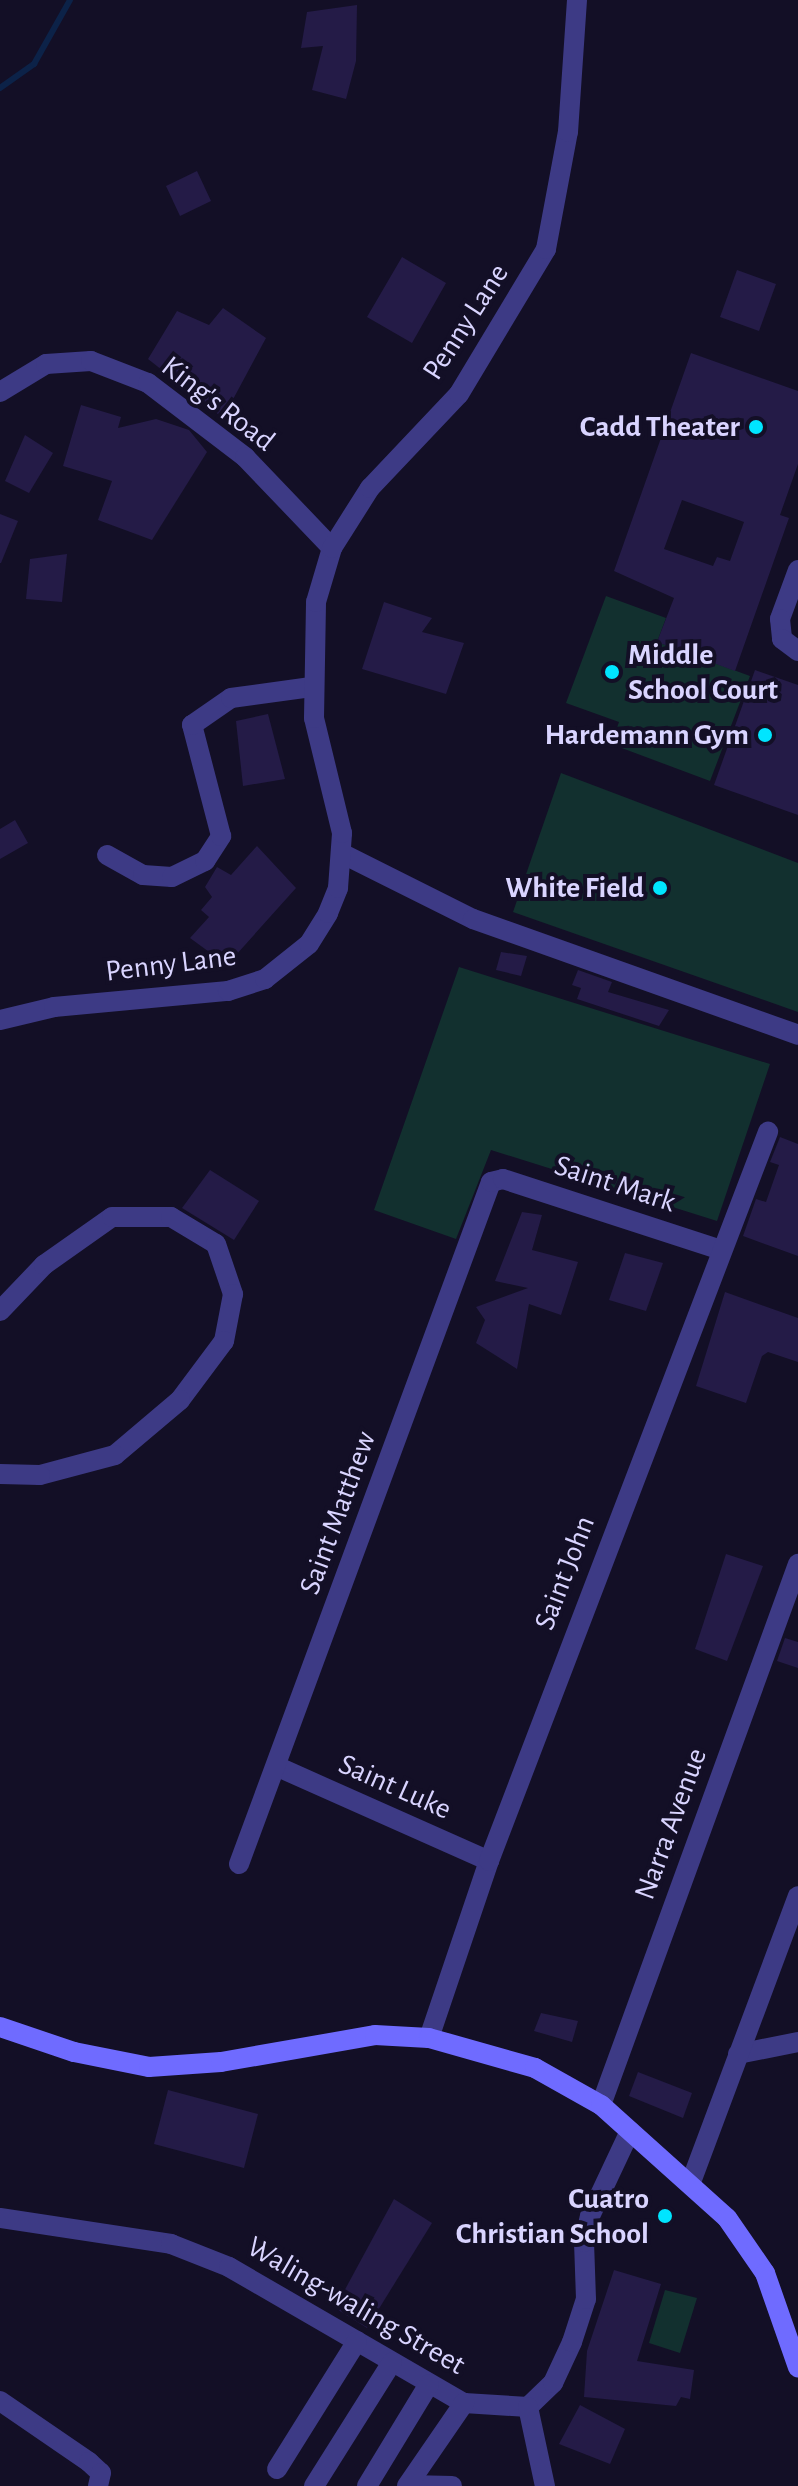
<!DOCTYPE html>
<style>
body{margin:0}
#map{position:relative;width:798px;height:2486px;overflow:hidden;background:#130f26;font-family:"Alegreya Sans",sans-serif}
div>[style]{position:absolute}
[style*='--x']{left:calc(var(--x)*1px);top:calc(var(--y)*1px);width:calc(var(--w)*1px);rotate:calc(var(--a)*1deg)}
.green>*{inset:0;background:#12302f}
.stream>*{height:6px;margin:-3px;padding:0 3px;transform-origin:3px;border-radius:3px;background:#0c2248}
.building>*{inset:0;background:#241b47}
.street>*{height:20px;margin:-10px;padding:0 10px;transform-origin:10px;border-radius:10px;background:#3d3a85}
.secondary>*{height:20px;margin:-10px;padding:0 10px;transform-origin:10px;border-radius:10px;background:#6f6bff}
.dots>*{width:22px;height:22px;translate:-50% -50%;box-sizing:border-box;border:4px solid #130f26;border-radius:50%}
span{translate:-50% -50%;white-space:nowrap;text-align:center;line-height:1.15;-webkit-text-stroke:8px #130f26;paint-order:stroke}
.street-label{font-size:30px;color:#d9d4ff}
.poi-label{font-size:30px;color:#d9d4ff;font-weight:700}
.right{translate:-100% -50%;text-align:right}
.left{translate:0 -50%;text-align:left}
</style>
<div id="map">
<div class="green">
<div style="clip-path:polygon(606px 596px,666px 618px,657px 642px,750px 676px,710px 781px,611px 744px,619px 722px,566px 703px)"></div>
<div style="clip-path:polygon(561px 773px,798px 863px,798px 1012px,513px 912px)"></div>
<div style="clip-path:polygon(459px 967px,770px 1064px,717px 1221px,491px 1150px,456px 1239px,374px 1210px)"></div>
<div style="clip-path:polygon(665px 2290px,697px 2298px,680px 2353px,649px 2343px)"></div>
</div>
<div class="stream">
<div style="--x:0;--y:88;--w:42;--a:-35.2"></div>
<div style="--x:34;--y:64;--w:73;--a:-60.6"></div>
</div>
<div class="building">
<div style="clip-path:polygon(357px 5px,356px 61px,346px 99px,312px 90px,323px 46px,301px 48px,307px 12px)"></div>
<div style="clip-path:polygon(197px 171px,211px 201px,180px 216px,166px 186px)"></div>
<div style="clip-path:polygon(402px 257px,446px 283px,412px 343px,367px 317px)"></div>
<div style="clip-path:polygon(737px 270px,776px 284px,759px 331px,720px 317px)"></div>
<div style="clip-path:polygon(223px 308px,266px 338px,223px 418px,148px 359px,177px 311px,209px 325px)"></div>
<div style="clip-path:polygon(evenodd,691px 353px,798px 391px,798px 464px,780px 515px,789px 518px,735px 671px,657px 642px,674px 598px,614px 571px,691px 353px,682px 500px,744px 522px,730px 561px,717px 557px,713px 566px,664px 549px,682px 500px)"></div>
<div style="clip-path:polygon(81px 405px,121px 417px,118px 428px,156px 419px,189px 430px,207px 452px,152px 540px,98px 520px,112px 481px,63px 466px)"></div>
<div style="clip-path:polygon(25px 435px,53px 453px,29px 493px,5px 481px)"></div>
<div style="clip-path:polygon(0 514px,18px 521px,1px 563px,0 563px)"></div>
<div style="clip-path:polygon(67px 554px,62px 602px,26px 599px,30px 559px)"></div>
<div style="clip-path:polygon(384px 602px,432px 618px,422px 632px,464px 643px,446px 694px,362px 669px)"></div>
<div style="clip-path:polygon(755px 670px,798px 685px,798px 815px,714px 785px)"></div>
<div style="clip-path:polygon(268px 714px,285px 779px,243px 786px,236px 721px)"></div>
<div style="clip-path:polygon(15px 820px,28px 843px,0 859px,0 829px)"></div>
<div style="clip-path:polygon(257px 846px,296px 888px,227px 965px,190px 938px,209px 917px,201px 910px,212px 897px,205px 887px,217px 867px,231px 875px)"></div>
<div style="clip-path:polygon(501px 952px,527px 956px,521px 976px,496px 970px)"></div>
<div style="clip-path:polygon(578px 970px,612px 982px,608px 992px,669px 1010px,659px 1026px,577px 999px,581px 988px,572px 985px)"></div>
<div style="clip-path:polygon(780px 1137px,798px 1144px,798px 1256px,743px 1236px,756px 1199px,766px 1202px,779px 1165px,770px 1162px)"></div>
<div style="clip-path:polygon(210px 1170px,259px 1201px,234px 1240px,182px 1208px)"></div>
<div style="clip-path:polygon(522px 1212px,542px 1215px,532px 1250px,578px 1262px,561px 1315px,529px 1304px,517px 1369px,476px 1343px,485px 1320px,476px 1307px,528px 1288px,495px 1281px)"></div>
<div style="clip-path:polygon(625px 1253px,663px 1263px,646px 1311px,609px 1300px)"></div>
<div style="clip-path:polygon(725px 1292px,798px 1318px,798px 1362px,768px 1352px,762px 1356px,746px 1403px,696px 1386px)"></div>
<div style="clip-path:polygon(726px 1554px,763px 1566px,727px 1661px,695px 1649px)"></div>
<div style="clip-path:polygon(785px 1638px,798px 1642px,798px 1668px,777px 1661px)"></div>
<div style="clip-path:polygon(541px 2013px,578px 2021px,572px 2042px,534px 2031px)"></div>
<div style="clip-path:polygon(638px 2072px,692px 2093px,683px 2118px,629px 2096px)"></div>
<div style="clip-path:polygon(168px 2090px,258px 2114px,244px 2168px,154px 2144px)"></div>
<div style="clip-path:polygon(394px 2199px,432px 2223px,367px 2328px,335px 2308px)"></div>
<div style="clip-path:polygon(614px 2270px,661px 2284px,637px 2361px,694px 2370px,690px 2399px,681px 2397px,676px 2406px,584px 2397px,587px 2351px)"></div>
<div style="clip-path:polygon(580px 2405px,625px 2429px,610px 2464px,559px 2444px)"></div>
</div>
<div class="street">
<div style="--x:0;--y:392;--w:54;--a:-31.3"></div>
<div style="--x:46;--y:364;--w:45;--a:-3.8"></div>
<div style="--x:91;--y:361;--w:61;--a:21.1"></div>
<div style="--x:148;--y:383;--w:122;--a:37.3"></div>
<div style="--x:245;--y:457;--w:126;--a:46.3"></div>
<div style="--x:798;--y:570;--w:52;--a:110.2"></div>
<div style="--x:780;--y:619;--w:20;--a:84"></div>
<div style="--x:782;--y:639;--w:20;--a:37"></div>
<div style="--x:343;--y:854;--w:145;--a:26.6"></div>
<div style="--x:473;--y:919;--w:345;--a:19.6"></div>
<div style="--x:107;--y:855;--w:41;--a:29.1"></div>
<div style="--x:143;--y:875;--w:29;--a:4"></div>
<div style="--x:172;--y:877;--w:37;--a:-26"></div>
<div style="--x:205;--y:861;--w:30;--a:-57"></div>
<div style="--x:221;--y:836;--w:115;--a:-104.6"></div>
<div style="--x:192;--y:725;--w:47;--a:-34.7"></div>
<div style="--x:231;--y:698;--w:81;--a:-7.8"></div>
<div style="--x:0;--y:1020;--w:56;--a:-13.5"></div>
<div style="--x:54;--y:1007;--w:175;--a:-5.3"></div>
<div style="--x:228;--y:991;--w:39;--a:-18"></div>
<div style="--x:265;--y:979;--w:56;--a:-38.5"></div>
<div style="--x:309;--y:944;--w:36;--a:-58"></div>
<div style="--x:328;--y:913;--w:27;--a:-68"></div>
<div style="--x:338;--y:888;--w:55;--a:-85.8"></div>
<div style="--x:342;--y:833;--w:118;--a:-103.7"></div>
<div style="--x:314;--y:718;--w:116;--a:-89"></div>
<div style="--x:316;--y:602;--w:56;--a:-73.5"></div>
<div style="--x:332;--y:548;--w:71;--a:-57.7"></div>
<div style="--x:370;--y:488;--w:129;--a:-46.6"></div>
<div style="--x:459;--y:394;--w:169;--a:-59"></div>
<div style="--x:546;--y:249;--w:119;--a:-79.4"></div>
<div style="--x:568;--y:132;--w:132;--a:-86.1"></div>
<div style="--x:0;--y:1311;--w:64;--a:-46.3"></div>
<div style="--x:44;--y:1265;--w:83;--a:-35.2"></div>
<div style="--x:112;--y:1217;--w:59;--a:0"></div>
<div style="--x:171;--y:1217;--w:52;--a:31"></div>
<div style="--x:216;--y:1244;--w:53;--a:71.2"></div>
<div style="--x:233;--y:1294;--w:48;--a:100.8"></div>
<div style="--x:224;--y:1341;--w:74;--a:126.7"></div>
<div style="--x:180;--y:1400;--w:85;--a:139.8"></div>
<div style="--x:115;--y:1455;--w:78;--a:165.1"></div>
<div style="--x:40;--y:1475;--w:40;--a:-178.6"></div>
<div style="--x:278;--y:1767;--w:231;--a:24"></div>
<div style="--x:239;--y:1864;--w:727;--a:-69.72"></div>
<div style="--x:491;--y:1182;--w:12;--a:-14"></div>
<div style="--x:503;--y:1179;--w:227;--a:18"></div>
<div style="--x:429;--y:2038;--w:187;--a:-71.3"></div>
<div style="--x:489;--y:1861;--w:781;--a:-69.06"></div>
<div style="--x:738;--y:2054;--w:61;--a:-11.3"></div>
<div style="--x:601;--y:2105;--w:576;--a:-69.99"></div>
<div style="--x:691;--y:2182;--w:305;--a:-69.5"></div>
<div style="--x:0;--y:2218;--w:173;--a:8.6"></div>
<div style="--x:171;--y:2244;--w:62;--a:21.6"></div>
<div style="--x:229;--y:2267;--w:272;--a:30.1"></div>
<div style="--x:464;--y:2403;--w:64;--a:3.6"></div>
<div style="--x:528;--y:2407;--w:35;--a:-44"></div>
<div style="--x:553;--y:2383;--w:45;--a:-65.1"></div>
<div style="--x:572;--y:2342;--w:45;--a:-72"></div>
<div style="--x:586;--y:2299;--w:57;--a:-92"></div>
<div style="--x:584;--y:2242;--w:27;--a:-77"></div>
<div style="--x:590;--y:2216;--w:94;--a:-64.8"></div>
<div style="--x:0;--y:2401;--w:108;--a:34.4"></div>
<div style="--x:89;--y:2462;--w:16;--a:43"></div>
<div style="--x:101;--y:2473;--w:13;--a:103"></div>
<div style="--x:528;--y:2407;--w:81;--a:77.9"></div>
<div style="--x:277;--y:2469;--w:151;--a:-58"></div>
<div style="--x:408;--y:2485;--w:44;--a:1.3"></div>
<div style="--x:314;--y:2486;--w:146;--a:-57.8"></div>
<div style="--x:367;--y:2486;--w:119;--a:-58.7"></div>
<div style="--x:407;--y:2486;--w:101;--a:-55.5"></div>
</div>
<div class="secondary">
<div style="--x:0;--y:2027;--w:78;--a:18.7"></div>
<div style="--x:74;--y:2052;--w:76;--a:11.3"></div>
<div style="--x:149;--y:2067;--w:72;--a:-4"></div>
<div style="--x:221;--y:2062;--w:156;--a:-9.9"></div>
<div style="--x:375;--y:2035;--w:54;--a:3.2"></div>
<div style="--x:429;--y:2038;--w:110;--a:15.8"></div>
<div style="--x:535;--y:2068;--w:76;--a:29.3"></div>
<div style="--x:601;--y:2105;--w:169;--a:41.9"></div>
<div style="--x:727;--y:2218;--w:67;--a:55.4"></div>
<div style="--x:765;--y:2273;--w:100;--a:70.7"></div>
</div>
<div class="dots">
<div style="left:756px;top:427px;background:#00e5ff"></div>
<div style="left:612px;top:672px;background:#00e5ff"></div>
<div style="left:765px;top:735px;background:#00e5ff"></div>
<div style="left:660px;top:888px;background:#00e5ff"></div>
<div style="left:665px;top:2216px;background:#00e5ff"></div>
</div>
<div class="street-label">
<span style="left:466px;top:322px;rotate:-57deg">Penny Lane</span>
<span style="left:218px;top:404px;rotate:38deg">King's Road</span>
<span style="left:171px;top:964px;rotate:-7deg">Penny Lane</span>
<span style="left:615px;top:1184px;rotate:18deg">Saint Mark</span>
<span style="left:338px;top:1513px;rotate:-70deg">Saint Matthew</span>
<span style="left:565px;top:1573px;rotate:-69deg">Saint John</span>
<span style="left:395px;top:1787px;rotate:24deg">Saint Luke</span>
<span style="left:671px;top:1824px;rotate:-70deg">Narra Avenue</span>
<span style="left:356px;top:2306px;rotate:30deg">Waling-waling Street</span>
</div>
<div class="poi-label">
<span class="right" style="left:740px;top:427px">Cadd Theater</span>
<span class="left" style="left:628px;top:672px">Middle<br>School Court</span>
<span class="right" style="left:749px;top:735px">Hardemann Gym</span>
<span class="right" style="left:644px;top:888px">White Field</span>
<span class="right" style="left:649px;top:2216px">Cuatro<br>Christian School</span>
</div>
</div>
